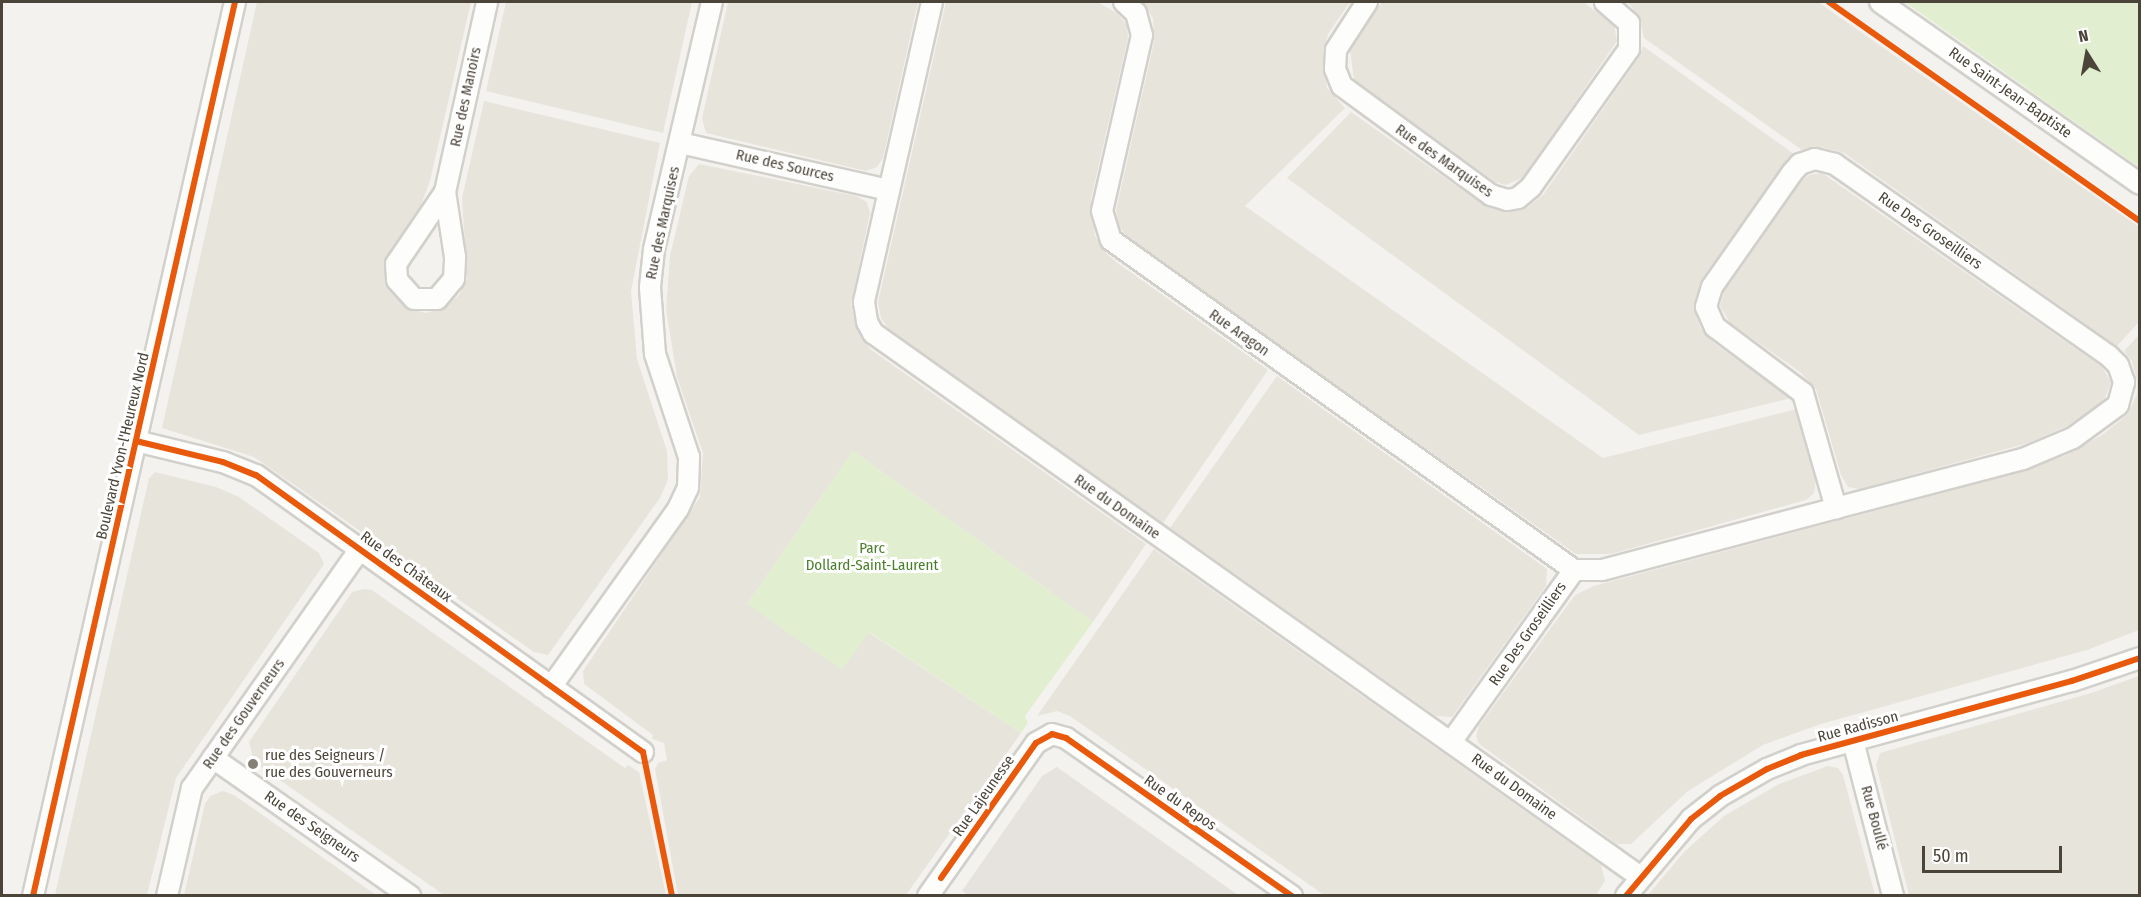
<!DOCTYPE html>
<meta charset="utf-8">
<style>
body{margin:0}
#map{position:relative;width:2141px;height:897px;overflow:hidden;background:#f4f2ee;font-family:"Fira Sans Condensed",sans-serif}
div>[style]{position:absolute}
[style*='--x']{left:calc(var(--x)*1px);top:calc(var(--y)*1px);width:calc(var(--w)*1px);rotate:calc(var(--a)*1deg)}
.residential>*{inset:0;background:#e7e4dc}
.green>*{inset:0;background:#e1eecf}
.parking>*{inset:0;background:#e6e3df}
.roads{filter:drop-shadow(2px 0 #d2d0cb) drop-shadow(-2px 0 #d2d0cb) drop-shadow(0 2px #d2d0cb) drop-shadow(0 -2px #d2d0cb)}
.minor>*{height:20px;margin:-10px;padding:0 10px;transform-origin:10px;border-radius:10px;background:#fdfdfc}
.cycleway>*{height:6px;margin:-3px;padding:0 3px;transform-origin:3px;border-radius:3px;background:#e8590c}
.dots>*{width:16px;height:16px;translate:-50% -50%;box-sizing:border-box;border:3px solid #fff;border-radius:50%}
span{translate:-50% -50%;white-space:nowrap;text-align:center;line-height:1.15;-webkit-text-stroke:6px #fff;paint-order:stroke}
.street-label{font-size:15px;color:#4b4439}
.park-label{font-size:15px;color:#4a7f2a}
.poi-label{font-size:15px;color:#4b4439}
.left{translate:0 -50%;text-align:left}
.frame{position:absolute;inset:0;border:3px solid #4b4439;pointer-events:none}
.north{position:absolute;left:2057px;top:24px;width:60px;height:60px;-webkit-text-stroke:4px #fff;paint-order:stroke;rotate:349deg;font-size:16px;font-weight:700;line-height:24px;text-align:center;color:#4b4439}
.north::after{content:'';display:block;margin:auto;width:21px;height:27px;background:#4b4439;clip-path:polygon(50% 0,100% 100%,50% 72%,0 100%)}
.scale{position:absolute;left:1922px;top:846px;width:140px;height:27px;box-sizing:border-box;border:3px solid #4b4439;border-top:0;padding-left:8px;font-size:18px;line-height:21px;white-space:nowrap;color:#4b4439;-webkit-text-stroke:4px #fff;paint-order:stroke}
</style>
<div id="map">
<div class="residential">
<div style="clip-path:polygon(257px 2px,471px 2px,430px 181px,421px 205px,384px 260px,386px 287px,406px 308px,426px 313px,443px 308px,459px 295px,467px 279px,462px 198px,484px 101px,660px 143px,631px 291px,637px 359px,667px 451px,668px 480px,660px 498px,548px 655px,534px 652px,254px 457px,162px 428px)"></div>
<div style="clip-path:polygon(506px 2px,692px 2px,663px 133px,486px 91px)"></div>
<div style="clip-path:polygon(728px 2px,918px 2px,883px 158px,877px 167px,866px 171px,706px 133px,702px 118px)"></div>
<div style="clip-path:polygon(946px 2px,1097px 2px,1117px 13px,1127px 25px,1128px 38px,1091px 199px,1095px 236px,1106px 253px,1119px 264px,1268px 370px,1163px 523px,890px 331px,881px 318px,878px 302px)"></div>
<div style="clip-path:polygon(1142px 2px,1350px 2px,1328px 34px,1323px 52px,1327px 88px,1345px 108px,1245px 206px,1603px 458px,1797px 409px,1816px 478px,1814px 493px,1806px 500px,1611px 554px,1576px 554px,1129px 240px,1119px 226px,1116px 210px,1154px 42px,1153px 18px)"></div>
<div style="clip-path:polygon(1382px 2px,1583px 2px,1614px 25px,1617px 41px,1524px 177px,1506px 185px,1495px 182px,1354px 80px,1350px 50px)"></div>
<div style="clip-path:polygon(1628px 2px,1818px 2px,2139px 227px,2139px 322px,2117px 346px,1844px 153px,1820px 147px,1802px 150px,1644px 38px,1639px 17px)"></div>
<div style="clip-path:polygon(1643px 46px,1794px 154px,1701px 280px,1694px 309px,1701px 329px,1715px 344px,1791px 398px,1639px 435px,1287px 178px,1351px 112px,1485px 206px,1505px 212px,1527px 208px,1543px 195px,1638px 59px)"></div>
<div style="clip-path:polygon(699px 164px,856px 196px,867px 202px,870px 213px,851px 304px,856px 326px,870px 349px,1146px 544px,1093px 622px,853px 451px,747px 604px,868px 632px,1021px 733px,906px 895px,678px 895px,655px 769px,658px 763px,667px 760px,664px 743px,652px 739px,653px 735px,584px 684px,583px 671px,700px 497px,703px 453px,677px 377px,666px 309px,670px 256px,689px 176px)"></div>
<div style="clip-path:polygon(1822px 173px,2102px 367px,2111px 382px,2104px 401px,2069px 425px,2028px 443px,1860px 489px,1848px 487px,1841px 475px,1816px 389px,1800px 372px,1730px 323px,1720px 306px,1724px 292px,1801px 182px,1809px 175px)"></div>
<div style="clip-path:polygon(2139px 335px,2139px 630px,2087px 650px,1821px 724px,1763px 745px,1688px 791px,1631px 844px,1617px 844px,1479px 744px,1476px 736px,1479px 726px,1575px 595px,1594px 586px,2017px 473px,2064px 456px,2102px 435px,2128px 414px,2137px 394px,2137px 381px,2132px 361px,2124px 351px)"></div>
<div style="clip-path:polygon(1277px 376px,1547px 569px,1546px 586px,1452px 717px,1436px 716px,1170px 528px)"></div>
<div style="clip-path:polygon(155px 472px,216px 487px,239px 497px,319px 553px,324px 564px,176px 778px,147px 895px,55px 895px,149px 478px)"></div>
<div style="clip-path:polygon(1154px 549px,1601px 865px,1605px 881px,1596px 895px,1324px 895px,1070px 716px,1057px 711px,1037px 716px)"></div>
<div style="clip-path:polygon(364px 589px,372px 590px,625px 768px,628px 765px,639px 772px,666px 895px,444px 895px,254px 762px,249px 742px,352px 592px)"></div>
<div style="clip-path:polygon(2139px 676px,2139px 895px,1909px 895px,1876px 765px,1880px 753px,2091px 693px)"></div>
<div style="clip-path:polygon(1828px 766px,1838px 768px,1843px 775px,1875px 895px,1648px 895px,1684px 852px,1724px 816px,1779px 784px)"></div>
<div style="clip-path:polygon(223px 791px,234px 795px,376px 895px,184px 895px,205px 804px,210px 796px)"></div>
</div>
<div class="green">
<div style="clip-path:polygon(1905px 2px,2139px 2px,2139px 167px,2065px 115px)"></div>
<div style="clip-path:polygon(853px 451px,1093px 622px,1025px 716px,1028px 723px,1021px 733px,869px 632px,842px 670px,747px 604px)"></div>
</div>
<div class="parking">
<div style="clip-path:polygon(1057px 767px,1238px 895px,968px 895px,962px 891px,1042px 776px)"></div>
</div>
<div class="roads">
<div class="minor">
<div style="--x:932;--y:2;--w:308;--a:102.8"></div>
<div style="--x:864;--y:302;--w:20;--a:81"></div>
<div style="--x:867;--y:322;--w:13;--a:61"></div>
<div style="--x:873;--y:333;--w:939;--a:35.33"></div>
<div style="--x:1124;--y:2;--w:16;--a:43"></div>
<div style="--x:1136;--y:13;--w:23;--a:75"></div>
<div style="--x:1142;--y:35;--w:180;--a:102.8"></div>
<div style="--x:1102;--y:211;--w:30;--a:73"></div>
<div style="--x:1111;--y:240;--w:569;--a:35.48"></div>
<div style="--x:1367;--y:2;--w:57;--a:122.9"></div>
<div style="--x:1336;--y:50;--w:19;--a:93"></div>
<div style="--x:1335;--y:69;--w:18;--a:68"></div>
<div style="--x:1342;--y:86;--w:185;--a:36.2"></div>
<div style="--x:1491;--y:195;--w:17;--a:17"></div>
<div style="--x:1507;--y:200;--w:11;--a:-10"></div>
<div style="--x:1518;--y:198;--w:17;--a:-40"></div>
<div style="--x:1531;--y:187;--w:169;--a:-54.6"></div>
<div style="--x:1629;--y:49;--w:26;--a:-90"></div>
<div style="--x:1629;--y:23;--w:32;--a:-139"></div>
<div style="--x:1880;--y:2;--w:317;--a:35"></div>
<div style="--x:680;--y:143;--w:214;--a:12.7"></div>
<div style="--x:445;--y:192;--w:87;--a:124.2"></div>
<div style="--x:396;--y:264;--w:16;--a:86"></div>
<div style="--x:397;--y:280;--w:25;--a:48"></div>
<div style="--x:414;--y:299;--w:23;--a:0"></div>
<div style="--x:437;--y:299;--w:26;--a:-50"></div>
<div style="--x:454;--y:279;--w:22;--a:-87"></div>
<div style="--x:455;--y:257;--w:66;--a:-98.7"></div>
<div style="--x:445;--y:192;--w:195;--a:-77.5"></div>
<div style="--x:136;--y:441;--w:89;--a:13.6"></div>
<div style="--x:223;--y:462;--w:35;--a:22"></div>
<div style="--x:256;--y:475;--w:476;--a:35.6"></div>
<div style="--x:551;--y:687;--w:219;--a:-54.5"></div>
<div style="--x:678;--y:509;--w:23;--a:-65"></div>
<div style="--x:688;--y:488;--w:31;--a:-88"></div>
<div style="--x:689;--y:457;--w:108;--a:-108.3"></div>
<div style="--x:655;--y:354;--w:67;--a:-94.3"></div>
<div style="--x:650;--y:287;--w:38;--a:-84"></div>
<div style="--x:654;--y:249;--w:254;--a:-76.8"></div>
<div style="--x:1853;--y:741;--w:160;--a:75.5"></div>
<div style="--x:1451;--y:742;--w:211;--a:-54.4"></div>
<div style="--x:1574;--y:570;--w:28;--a:0"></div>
<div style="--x:1602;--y:570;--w:242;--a:-14.8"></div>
<div style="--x:1836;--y:508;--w:193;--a:-14.7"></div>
<div style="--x:2023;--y:459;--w:54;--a:-22.8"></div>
<div style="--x:2073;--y:438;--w:56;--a:-36.3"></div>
<div style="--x:2118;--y:405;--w:24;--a:-75"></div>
<div style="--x:2124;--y:382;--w:18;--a:-109"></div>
<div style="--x:2118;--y:365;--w:13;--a:-135"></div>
<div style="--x:2109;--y:356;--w:335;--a:-145"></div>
<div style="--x:1835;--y:164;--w:21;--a:-166"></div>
<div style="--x:1815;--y:159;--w:16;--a:162"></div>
<div style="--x:1800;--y:164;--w:12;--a:132"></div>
<div style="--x:1792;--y:173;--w:139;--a:125.1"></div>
<div style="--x:1712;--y:287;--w:21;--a:107"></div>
<div style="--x:1706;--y:307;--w:22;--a:66"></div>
<div style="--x:1715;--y:327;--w:110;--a:36.9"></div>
<div style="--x:1803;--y:393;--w:120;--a:74"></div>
<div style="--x:213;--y:758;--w:241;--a:35"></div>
<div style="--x:33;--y:896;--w:917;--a:-77.27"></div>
<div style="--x:167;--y:896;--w:111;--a:-77"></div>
<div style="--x:192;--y:788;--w:292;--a:-54.9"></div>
<div style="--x:928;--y:896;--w:187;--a:-54.8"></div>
<div style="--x:1036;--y:743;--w:18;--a:-29"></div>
<div style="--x:1052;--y:734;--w:15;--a:16"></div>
<div style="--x:1066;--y:738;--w:276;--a:35"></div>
<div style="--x:1626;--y:896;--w:101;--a:-49.8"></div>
<div style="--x:1691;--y:819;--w:37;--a:-38"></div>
<div style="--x:1720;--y:796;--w:54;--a:-29.9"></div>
<div style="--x:1767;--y:769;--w:37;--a:-22"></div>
<div style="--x:1801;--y:755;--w:281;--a:-15.3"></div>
<div style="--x:2072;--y:681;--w:72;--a:-18.7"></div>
</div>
</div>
<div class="cycleway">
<div style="--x:1829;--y:2;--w:380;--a:35.2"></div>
<div style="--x:136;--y:441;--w:89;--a:13.6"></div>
<div style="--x:223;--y:462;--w:35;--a:22"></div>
<div style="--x:256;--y:475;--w:476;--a:35.6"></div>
<div style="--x:643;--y:752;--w:147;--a:78.6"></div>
<div style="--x:941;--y:878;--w:165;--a:-54.9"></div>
<div style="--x:1036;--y:743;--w:18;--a:-29"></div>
<div style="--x:1052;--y:734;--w:15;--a:16"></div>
<div style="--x:1066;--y:738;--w:276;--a:35"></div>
<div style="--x:33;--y:896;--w:917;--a:-77.27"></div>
<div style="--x:1626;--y:896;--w:101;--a:-49.8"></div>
<div style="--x:1691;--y:819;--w:37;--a:-38"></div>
<div style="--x:1720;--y:796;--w:54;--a:-29.9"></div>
<div style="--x:1767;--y:769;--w:37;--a:-22"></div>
<div style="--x:1801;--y:755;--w:281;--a:-15.3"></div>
<div style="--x:2072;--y:681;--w:72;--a:-18.7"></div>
</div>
<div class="dots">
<div style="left:253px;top:764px;background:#868178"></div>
</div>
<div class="street-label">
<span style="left:2010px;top:93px;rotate:35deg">Rue Saint-Jean-Baptiste</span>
<span style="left:466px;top:97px;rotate:-78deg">Rue des Manoirs</span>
<span style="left:1444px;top:161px;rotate:35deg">Rue des Marquises</span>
<span style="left:785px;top:166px;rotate:13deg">Rue des Sources</span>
<span style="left:663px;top:223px;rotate:-78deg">Rue des Marquises</span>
<span style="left:1930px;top:231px;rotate:35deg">Rue Des Groseilliers</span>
<span style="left:1239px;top:333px;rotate:35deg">Rue Aragon</span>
<span style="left:123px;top:446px;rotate:-77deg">Boulevard Yvon-l'Heureux Nord</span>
<span style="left:1117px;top:507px;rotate:35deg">Rue du Domaine</span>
<span style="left:406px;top:567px;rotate:36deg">Rue des Châteaux</span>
<span style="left:1528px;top:634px;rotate:-55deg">Rue Des Groseilliers</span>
<span style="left:244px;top:714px;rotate:-55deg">Rue des Gouverneurs</span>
<span style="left:1858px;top:727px;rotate:-15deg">Rue Radisson</span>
<span style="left:1514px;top:787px;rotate:36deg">Rue du Domaine</span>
<span style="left:984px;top:796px;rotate:-55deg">Rue Lajeunesse</span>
<span style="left:1180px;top:803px;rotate:35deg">Rue du Repos</span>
<span style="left:1874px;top:818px;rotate:75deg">Rue Boullé</span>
<span style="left:312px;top:827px;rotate:35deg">Rue des Seigneurs</span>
</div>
<div class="park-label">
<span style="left:872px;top:557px">Parc<br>Dollard-Saint-Laurent</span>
</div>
<div class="poi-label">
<span class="left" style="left:265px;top:764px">rue des Seigneurs /<br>rue des Gouverneurs</span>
</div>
<div class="frame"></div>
<div class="north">N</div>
<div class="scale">50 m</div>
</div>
